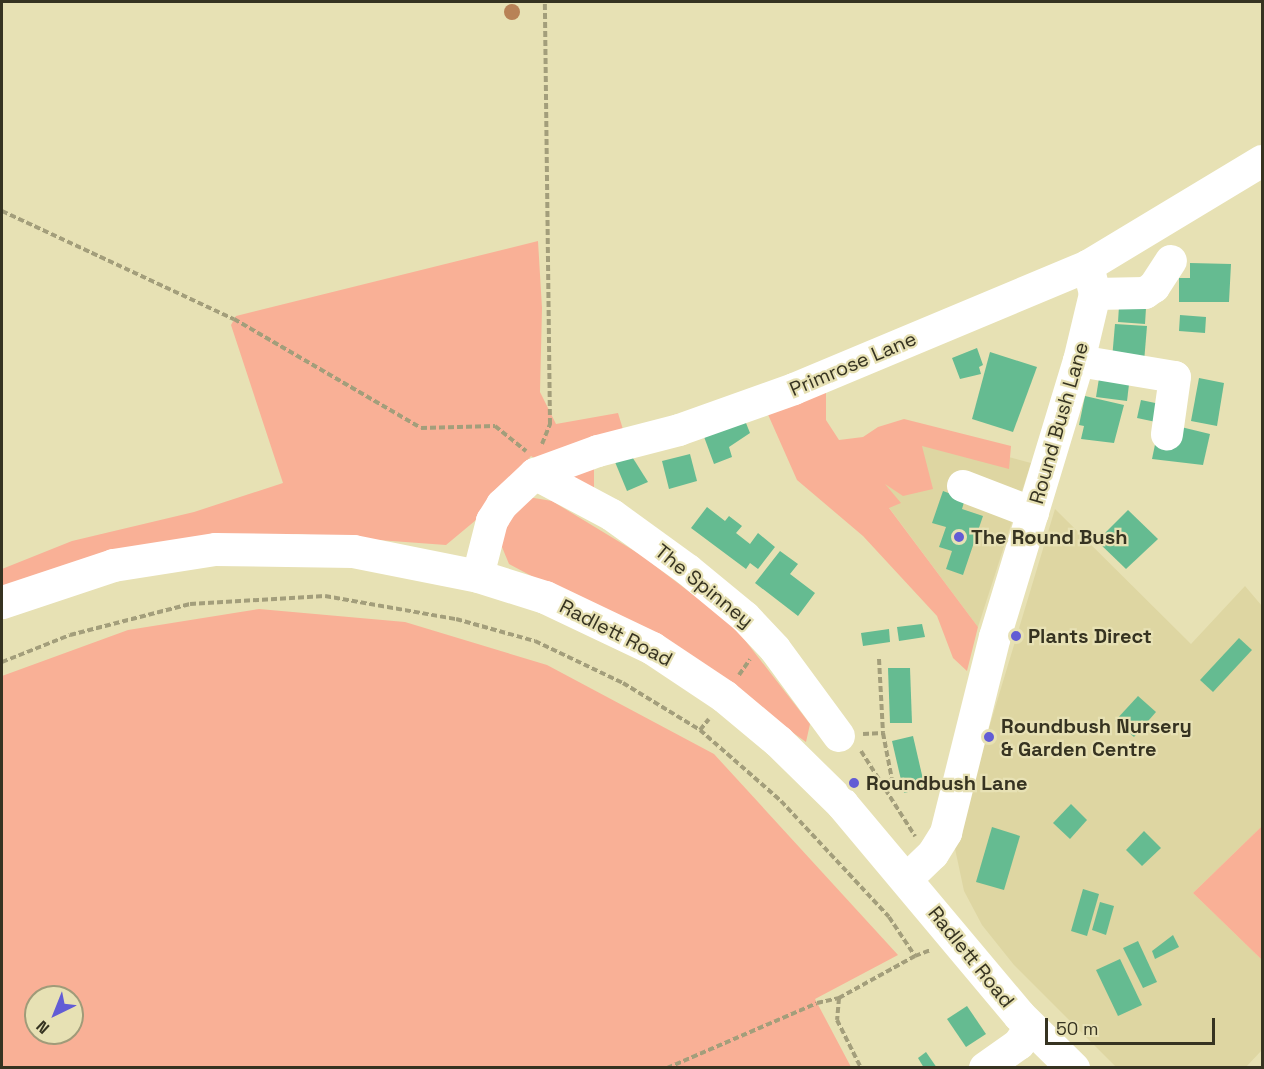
<!DOCTYPE html>
<style>
body{margin:0}
#map{position:relative;width:1264px;height:1069px;overflow:hidden;background:#e7e1b4;font-family:"Space Grotesk",sans-serif}
div>[style]{position:absolute}
[style*='--x']{left:calc(var(--x)*1px);top:calc(var(--y)*1px);width:calc(var(--w)*1px);rotate:calc(var(--a)*1deg)}
.built>*{inset:0;background:#ded6a2}
.green>*{inset:0;background:#f9b096}
.building>*{inset:0;background:#65bb91}
.path>*{height:4px;margin-top:-2px;transform-origin:0;background:repeating-linear-gradient(90deg,#a39e7b 0 6px,transparent 0 9px)}
.minor>*{height:32px;margin:-16px;padding:0 16px;transform-origin:16px;border-radius:16px;background:#fff}
.major>*{height:33px;margin:-16.5px;padding:0 16.5px;transform-origin:16.5px;border-radius:16.5px;background:#fff}
.trees>*{width:16px;height:16px;margin:-8px;border-radius:50%;background:#b88256}
.dots>*{width:16px;height:16px;translate:-50% -50%;box-sizing:border-box;border:3px solid #e7e1b4;border-radius:50%}
span{translate:-50% -50%;white-space:nowrap;text-align:center;line-height:1.15;-webkit-text-stroke:4.5px #e7e1b4;paint-order:stroke}
.street-label{font-size:20px;color:#363321}
.poi-label{font-size:20px;color:#363321;font-weight:700}
.left{translate:0 -50%;text-align:left}
.frame{position:absolute;inset:0;border:3px solid #363321;pointer-events:none}
.north{position:absolute;left:24px;top:985px;width:60px;height:60px;box-sizing:border-box;background:#e7e1b4;border:2px solid #a09b79;border-radius:50%;rotate:223deg;font-size:16px;font-weight:700;line-height:24px;text-align:center;color:#363321}
.north::after{content:'';display:block;margin:auto;width:21px;height:27px;background:#625cd5;clip-path:polygon(50% 0,100% 100%,50% 72%,0 100%)}
.scale{position:absolute;left:1045px;top:1018px;width:170px;height:27px;box-sizing:border-box;border:3px solid #363321;border-top:0;padding-left:8px;font-size:18px;line-height:21px;white-space:nowrap;color:#363321;-webkit-text-stroke:4px #e7e1b4;paint-order:stroke}
</style>
<div id="map">
<div class="built">
<div style="clip-path:polygon(899px 427px,1031px 463px,978px 627px,846px 450px)"></div>
<div style="clip-path:polygon(1055px 509px,1191px 644px,1245px 586px,1262px 606px,1262px 826px,1193px 893px,1262px 960px,1262px 1050px,1246px 1067px,1116px 1067px,1014px 965px,982px 925px,964px 891px,954px 844px)"></div>
</div>
<div class="green">
<div style="clip-path:polygon(538px 241px,542px 308px,540px 392px,556px 424px,618px 413px,625px 436px,594px 455px,594px 491px,531px 456px,476px 520px,446px 545px,297px 534px,2px 586px,2px 569px,72px 541px,194px 512px,283px 483px,231px 325px,236px 316px)"></div>
<div style="clip-path:polygon(826px 387px,826px 420px,839px 440px,863px 437px,878px 427px,904px 419px,1011px 446px,1009px 469px,922px 446px,933px 489px,903px 496px,885px 484px,901px 503px,889px 508px,978px 627px,967px 671px,953px 658px,937px 616px,863px 536px,797px 480px,766px 410px)"></div>
<div style="clip-path:polygon(528px 497px,552px 501px,641px 555px,734px 626px,810px 724px,806px 742px,693px 662px,509px 564px,497px 535px)"></div>
<div style="clip-path:polygon(evenodd,259px 609px,405px 622px,547px 665px,714px 754px,898px 955px,815px 999px,851px 1067px,2px 1067px,2px 676px,128px 630px,259px 609px,36px 997px,72px 997px,72px 1033px,36px 1033px,36px 997px)"></div>
<div style="clip-path:polygon(1262px 826px,1262px 960px,1193px 893px)"></div>
</div>
<div class="building">
<div style="clip-path:polygon(1190px 263px,1231px 264px,1229px 302px,1179px 302px,1179px 278px,1190px 278px)"></div>
<div style="clip-path:polygon(1119px 306px,1146px 308px,1145px 324px,1118px 322px)"></div>
<div style="clip-path:polygon(1180px 315px,1206px 317px,1205px 333px,1179px 331px)"></div>
<div style="clip-path:polygon(1115px 324px,1147px 326px,1144px 362px,1112px 359px)"></div>
<div style="clip-path:polygon(977px 348px,983px 365px,979px 367px,981px 374px,960px 379px,952px 358px)"></div>
<div style="clip-path:polygon(990px 352px,1037px 367px,1013px 432px,972px 419px)"></div>
<div style="clip-path:polygon(1100px 372px,1130px 376px,1127px 401px,1096px 397px)"></div>
<div style="clip-path:polygon(1199px 378px,1224px 383px,1217px 426px,1191px 421px)"></div>
<div style="clip-path:polygon(1085px 396px,1124px 405px,1114px 443px,1081px 439px,1084px 426px,1079px 425px)"></div>
<div style="clip-path:polygon(1141px 400px,1160px 404px,1156px 422px,1137px 418px)"></div>
<div style="clip-path:polygon(744px 418px,750px 433px,729px 447px,732px 457px,714px 464px,703px 434px)"></div>
<div style="clip-path:polygon(1181px 427px,1210px 434px,1203px 465px,1152px 459px,1157px 435px)"></div>
<div style="clip-path:polygon(690px 454px,697px 481px,669px 489px,662px 461px)"></div>
<div style="clip-path:polygon(631px 455px,648px 482px,627px 491px,615px 462px)"></div>
<div style="clip-path:polygon(943px 491px,965px 499px,962px 509px,983px 516px,963px 575px,946px 569px,952px 551px,939px 547px,946px 527px,932px 523px)"></div>
<div style="clip-path:polygon(707px 507px,725px 521px,729px 516px,742px 526px,736px 533px,750px 544px,758px 533px,775px 547px,758px 569px,750px 563px,746px 569px,691px 528px)"></div>
<div style="clip-path:polygon(1128px 510px,1158px 539px,1126px 569px,1097px 541px)"></div>
<div style="clip-path:polygon(780px 551px,798px 564px,790px 574px,815px 593px,798px 616px,755px 583px)"></div>
<div style="clip-path:polygon(922px 624px,925px 637px,899px 641px,897px 627px)"></div>
<div style="clip-path:polygon(889px 629px,890px 642px,863px 646px,861px 633px)"></div>
<div style="clip-path:polygon(1239px 638px,1252px 650px,1213px 692px,1200px 680px)"></div>
<div style="clip-path:polygon(888px 668px,910px 668px,912px 723px,890px 723px)"></div>
<div style="clip-path:polygon(1138px 696px,1156px 712px,1134px 737px,1115px 721px)"></div>
<div style="clip-path:polygon(913px 736px,925px 788px,904px 793px,892px 741px)"></div>
<div style="clip-path:polygon(1071px 804px,1087px 820px,1070px 839px,1053px 823px)"></div>
<div style="clip-path:polygon(992px 827px,1020px 836px,1004px 890px,976px 882px)"></div>
<div style="clip-path:polygon(1144px 831px,1161px 848px,1142px 866px,1126px 850px)"></div>
<div style="clip-path:polygon(1083px 889px,1099px 894px,1087px 936px,1071px 931px)"></div>
<div style="clip-path:polygon(1100px 902px,1114px 906px,1106px 935px,1092px 930px)"></div>
<div style="clip-path:polygon(1173px 935px,1179px 947px,1155px 959px,1152px 951px)"></div>
<div style="clip-path:polygon(1138px 941px,1157px 982px,1143px 988px,1123px 948px)"></div>
<div style="clip-path:polygon(1120px 959px,1142px 1005px,1118px 1016px,1096px 970px)"></div>
<div style="clip-path:polygon(967px 1006px,986px 1034px,966px 1047px,947px 1019px)"></div>
<div style="clip-path:polygon(926px 1052px,937px 1068px,924px 1068px,918px 1058px)"></div>
</div>
<div class="path">
<div style="--x:2;--y:211;--w:256;--a:25"></div>
<div style="--x:234;--y:319;--w:216;--a:30.2"></div>
<div style="--x:421;--y:428;--w:74;--a:-1.5"></div>
<div style="--x:495;--y:426;--w:40;--a:39"></div>
<div style="--x:542;--y:444;--w:22;--a:-68"></div>
<div style="--x:550;--y:424;--w:422;--a:-90.7"></div>
<div style="--x:879;--y:659;--w:74;--a:86.9"></div>
<div style="--x:883;--y:733;--w:53;--a:79.1"></div>
<div style="--x:2;--y:662;--w:73;--a:-21.7"></div>
<div style="--x:70;--y:635;--w:124;--a:-14.5"></div>
<div style="--x:190;--y:604;--w:135;--a:-3.4"></div>
<div style="--x:325;--y:596;--w:133;--a:10"></div>
<div style="--x:456;--y:619;--w:82;--a:15.6"></div>
<div style="--x:535;--y:641;--w:98;--a:25.5"></div>
<div style="--x:623;--y:683;--w:90;--a:31.4"></div>
<div style="--x:700;--y:730;--w:108;--a:41.2"></div>
<div style="--x:781;--y:801;--w:158;--a:47"></div>
<div style="--x:889;--y:917;--w:47;--a:56.3"></div>
<div style="--x:915;--y:956;--w:87;--a:151.1"></div>
<div style="--x:839;--y:998;--w:22;--a:95"></div>
<div style="--x:837;--y:1020;--w:54;--a:63.4"></div>
<div style="--x:739;--y:675;--w:19;--a:-55"></div>
<div style="--x:700;--y:730;--w:14;--a:-51"></div>
<div style="--x:863;--y:734;--w:20;--a:-3"></div>
<div style="--x:861;--y:751;--w:101;--a:57.6"></div>
<div style="--x:915;--y:956;--w:17;--a:-21"></div>
<div style="--x:667;--y:1068;--w:163;--a:-23.4"></div>
<div style="--x:817;--y:1003;--w:23;--a:-13"></div>
</div>
<div class="minor">
<div style="--x:1095;--y:294;--w:50;--a:-1.1"></div>
<div style="--x:1145;--y:293;--w:11;--a:-34"></div>
<div style="--x:1154;--y:287;--w:31;--a:-57"></div>
<div style="--x:1079;--y:361;--w:97;--a:9.5"></div>
<div style="--x:1175;--y:377;--w:58;--a:98"></div>
<div style="--x:535;--y:474;--w:87;--a:28"></div>
<div style="--x:612;--y:515;--w:94;--a:35.9"></div>
<div style="--x:688;--y:570;--w:74;--a:39.5"></div>
<div style="--x:745;--y:617;--w:44;--a:46.8"></div>
<div style="--x:775;--y:649;--w:108;--a:53.7"></div>
<div style="--x:963;--y:486;--w:75;--a:21.1"></div>
<div style="--x:478;--y:576;--w:57;--a:-75.7"></div>
<div style="--x:492;--y:521;--w:19;--a:-58"></div>
<div style="--x:502;--y:505;--w:45;--a:-43.2"></div>
<div style="--x:535;--y:474;--w:67;--a:-20.1"></div>
<div style="--x:598;--y:451;--w:84;--a:-14.5"></div>
<div style="--x:679;--y:430;--w:122;--a:-19.6"></div>
<div style="--x:794;--y:389;--w:319;--a:-22.7"></div>
<div style="--x:1088;--y:266;--w:203;--a:-31.1"></div>
<div style="--x:907;--y:879;--w:36;--a:-44"></div>
<div style="--x:933;--y:854;--w:25;--a:-58"></div>
<div style="--x:946;--y:833;--w:202;--a:-76"></div>
<div style="--x:995;--y:637;--w:288;--a:-73.1"></div>
<div style="--x:1079;--y:361;--w:69;--a:-76.6"></div>
<div style="--x:1095;--y:294;--w:29;--a:-104"></div>
<div style="--x:985;--y:1068;--w:42;--a:-35.2"></div>
<div style="--x:1019;--y:1044;--w:20;--a:-57"></div>
</div>
<div class="major">
<div style="--x:2;--y:602;--w:117;--a:-18.4"></div>
<div style="--x:113;--y:565;--w:103;--a:-8.9"></div>
<div style="--x:215;--y:549;--w:138;--a:0.8"></div>
<div style="--x:353;--y:551;--w:127;--a:11.3"></div>
<div style="--x:478;--y:576;--w:70;--a:17.4"></div>
<div style="--x:545;--y:597;--w:119;--a:25.5"></div>
<div style="--x:652;--y:648;--w:87;--a:33.7"></div>
<div style="--x:724;--y:696;--w:70;--a:39.8"></div>
<div style="--x:778;--y:741;--w:90;--a:44.5"></div>
<div style="--x:842;--y:804;--w:275;--a:50"></div>
<div style="--x:1019;--y:1015;--w:76;--a:44.5"></div>
</div>
<div class="trees">
<div style="left:512px;top:12px"></div>
</div>
<div class="dots">
<div style="left:959px;top:537px;background:#625cd5"></div>
<div style="left:1016px;top:636px;background:#625cd5"></div>
<div style="left:989px;top:737px;background:#625cd5"></div>
<div style="left:854px;top:783px;background:#625cd5"></div>
</div>
<div class="street-label">
<span style="left:853px;top:364px;rotate:-23deg">Primrose Lane</span>
<span style="left:1059px;top:423px;rotate:-74deg">Round Bush Lane</span>
<span style="left:704px;top:586px;rotate:39deg">The Spinney</span>
<span style="left:616px;top:633px;rotate:27deg">Radlett Road</span>
<span style="left:971px;top:957px;rotate:51deg">Radlett Road</span>
</div>
<div class="poi-label">
<span class="left" style="left:971px;top:537px">The Round Bush</span>
<span class="left" style="left:1028px;top:636px">Plants Direct</span>
<span class="left" style="left:1001px;top:738px">Roundbush Nursery<br>&amp; Garden Centre</span>
<span class="left" style="left:866px;top:783px">Roundbush Lane</span>
</div>
<div class="frame"></div>
<div class="north">N</div>
<div class="scale">50 m</div>
</div>
